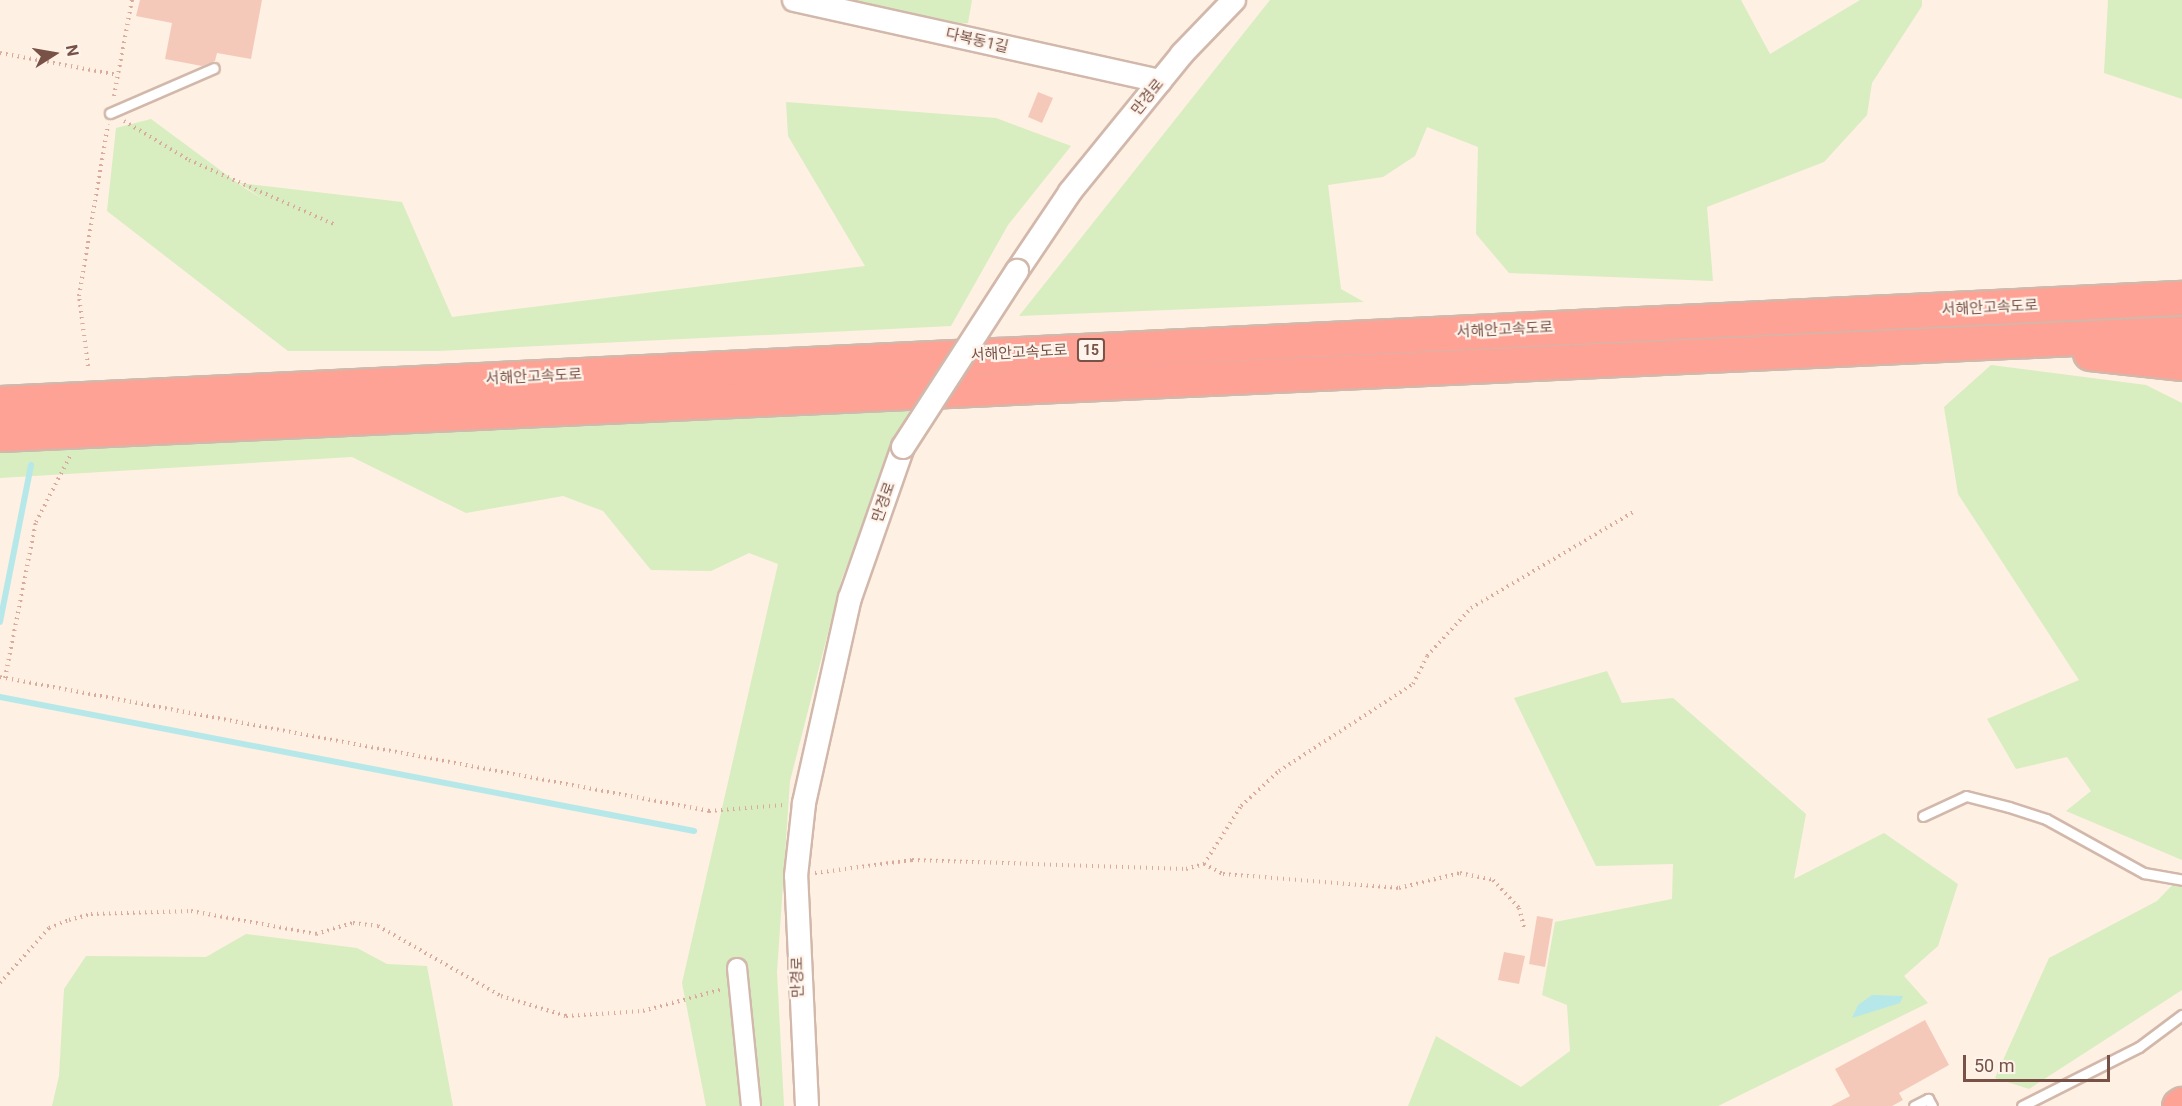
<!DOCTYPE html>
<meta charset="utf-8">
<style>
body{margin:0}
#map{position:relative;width:2182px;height:1106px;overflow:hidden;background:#fef0e3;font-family:Roboto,"Noto Sans KR",sans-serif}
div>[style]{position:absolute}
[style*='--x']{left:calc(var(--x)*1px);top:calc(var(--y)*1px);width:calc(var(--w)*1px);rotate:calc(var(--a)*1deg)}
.green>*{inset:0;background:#d8edc0}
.water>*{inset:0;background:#b6e8e9}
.stream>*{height:6px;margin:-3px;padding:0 3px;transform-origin:3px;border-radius:3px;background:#b6e8e9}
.building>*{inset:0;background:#f5c9b9}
.path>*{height:4px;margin-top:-2px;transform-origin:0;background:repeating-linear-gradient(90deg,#daab9c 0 1.5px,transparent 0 6px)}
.roads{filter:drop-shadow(2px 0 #d2b8ab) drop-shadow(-2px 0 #d2b8ab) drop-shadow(0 2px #d2b8ab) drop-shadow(0 -2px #d2b8ab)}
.service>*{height:9px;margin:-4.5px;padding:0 4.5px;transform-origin:4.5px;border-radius:4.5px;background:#fff}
.minor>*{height:18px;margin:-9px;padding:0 9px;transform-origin:9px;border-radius:9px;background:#fff}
.tertiary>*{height:22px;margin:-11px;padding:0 11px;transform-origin:11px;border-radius:11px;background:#fff}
.motorway>*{height:33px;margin:-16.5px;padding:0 16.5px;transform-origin:16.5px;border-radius:16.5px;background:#fda295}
.bridges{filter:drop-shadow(2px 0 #d2b8ab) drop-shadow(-2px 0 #d2b8ab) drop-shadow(0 2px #d2b8ab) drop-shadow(0 -2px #d2b8ab)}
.tertiary-bridge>*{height:22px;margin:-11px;padding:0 11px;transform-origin:11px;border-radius:11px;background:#fff}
span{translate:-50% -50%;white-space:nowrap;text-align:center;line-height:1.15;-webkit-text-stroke:4.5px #fff4eb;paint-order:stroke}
.shield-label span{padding:2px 4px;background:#fff4eb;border:2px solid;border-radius:4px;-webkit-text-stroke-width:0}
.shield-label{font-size:14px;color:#785247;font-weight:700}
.street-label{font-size:15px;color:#785247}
.north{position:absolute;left:24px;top:24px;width:60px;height:60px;-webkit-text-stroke:4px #fff4eb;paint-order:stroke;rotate:79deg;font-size:16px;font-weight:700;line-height:24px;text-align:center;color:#785247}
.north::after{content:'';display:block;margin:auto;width:21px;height:27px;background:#785247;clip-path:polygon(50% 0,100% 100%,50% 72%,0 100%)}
.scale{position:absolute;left:1963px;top:1055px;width:147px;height:27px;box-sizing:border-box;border:3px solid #785247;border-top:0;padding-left:8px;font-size:18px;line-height:21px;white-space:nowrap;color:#785247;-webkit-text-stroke:4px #fff4eb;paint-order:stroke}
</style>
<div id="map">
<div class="green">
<div style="clip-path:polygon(828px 0,972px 0,968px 23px,948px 25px)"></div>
<div style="clip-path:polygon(1270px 0,1741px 0,1770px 54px,1860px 0,1922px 0,1922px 6px,1872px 83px,1867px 115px,1824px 162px,1707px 207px,1713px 281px,1509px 273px,1476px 234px,1478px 147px,1427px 127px,1415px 156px,1383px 177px,1328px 185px,1341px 289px,1364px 302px,1019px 316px)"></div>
<div style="clip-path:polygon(2108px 0,2182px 0,2182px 99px,2104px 73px)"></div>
<div style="clip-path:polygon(786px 102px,996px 118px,1071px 146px,1008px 225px,951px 326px,438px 351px,288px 351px,107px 211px,116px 128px,151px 119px,243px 187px,266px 201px,239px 183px,402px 202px,452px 317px,865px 266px,788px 136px)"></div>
<div style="clip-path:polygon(1991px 365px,2146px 385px,2182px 403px,2182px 860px,2066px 811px,2091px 791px,2067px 757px,2016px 769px,1987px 719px,2079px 680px,1958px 494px,1944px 407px)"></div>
<div style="clip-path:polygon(913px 403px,842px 578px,790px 781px,777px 972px,784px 1106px,706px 1106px,682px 983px,778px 564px,749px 553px,711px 571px,651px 570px,603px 511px,563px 496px,466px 513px,352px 457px,0 478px,0 444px)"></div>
<div style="clip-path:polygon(1607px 671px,1622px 703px,1673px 698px,1806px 814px,1794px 879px,1884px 833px,1958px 884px,1938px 946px,1904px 976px,1928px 1003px,1718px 1106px,1408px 1106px,1436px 1036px,1521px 1087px,1570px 1051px,1567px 1005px,1542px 995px,1555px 922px,1672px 899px,1673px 864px,1596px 866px,1514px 698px)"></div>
<div style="clip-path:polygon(2182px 875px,2182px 990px,2029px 1089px,1995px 1078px,2049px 958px,2157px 901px)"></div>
<div style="clip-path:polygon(246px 934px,357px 948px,387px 964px,427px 966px,453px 1106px,52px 1106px,59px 1076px,64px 989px,86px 956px,206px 957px)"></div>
</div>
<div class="water">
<div style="clip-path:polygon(1872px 995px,1903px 996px,1900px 1003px,1852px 1018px,1858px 1005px)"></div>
</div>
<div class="stream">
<div style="--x:0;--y:622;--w:160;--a:-78.8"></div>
<div style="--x:0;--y:697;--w:707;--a:10.93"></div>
</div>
<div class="building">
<div style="clip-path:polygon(140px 0,262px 0,251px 59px,217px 53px,215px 61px,202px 66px,165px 59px,172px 23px,136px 16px)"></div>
<div style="clip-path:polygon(1038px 92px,1053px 98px,1042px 123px,1028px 117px)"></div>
<div style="clip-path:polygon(1537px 916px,1553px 919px,1545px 967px,1529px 964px)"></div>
<div style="clip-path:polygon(1504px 952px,1525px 956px,1519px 984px,1498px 980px)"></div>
<div style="clip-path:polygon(1925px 1020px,1949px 1065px,1899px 1093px,1903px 1100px,1892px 1106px,1831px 1106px,1850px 1096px,1835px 1069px)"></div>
</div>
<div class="path">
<div style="--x:0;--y:53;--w:120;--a:10.6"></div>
<div style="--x:114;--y:96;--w:98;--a:-79.4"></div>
<div style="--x:124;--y:121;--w:76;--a:31"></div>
<div style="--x:189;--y:160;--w:161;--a:23.9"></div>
<div style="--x:88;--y:366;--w:71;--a:-97.3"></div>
<div style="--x:79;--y:296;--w:174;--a:-80.4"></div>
<div style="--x:0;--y:677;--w:722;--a:10.7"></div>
<div style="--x:709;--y:811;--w:75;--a:-4.6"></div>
<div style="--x:5;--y:678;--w:159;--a:-78.8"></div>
<div style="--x:36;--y:522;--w:74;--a:-62.7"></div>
<div style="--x:1204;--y:864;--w:21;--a:28"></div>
<div style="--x:1223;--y:874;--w:177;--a:4.5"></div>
<div style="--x:1399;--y:888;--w:63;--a:-13.8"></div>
<div style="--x:1460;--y:873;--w:34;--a:12"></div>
<div style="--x:1493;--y:880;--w:38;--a:47"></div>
<div style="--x:1519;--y:908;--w:23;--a:75"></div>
<div style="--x:815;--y:873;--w:98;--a:-7.6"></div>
<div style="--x:912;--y:860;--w:274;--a:1.9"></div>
<div style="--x:1186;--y:869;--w:19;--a:-16"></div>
<div style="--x:1204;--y:864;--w:69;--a:-57.5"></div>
<div style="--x:1241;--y:806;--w:52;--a:-42.6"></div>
<div style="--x:1279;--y:771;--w:160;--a:-33"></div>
<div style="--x:1413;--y:684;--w:31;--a:-63"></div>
<div style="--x:1427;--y:656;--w:65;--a:-47.5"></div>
<div style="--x:1471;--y:608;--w:191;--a:-30.6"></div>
<div style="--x:0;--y:983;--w:74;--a:-48.3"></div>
<div style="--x:49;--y:928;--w:22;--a:-22"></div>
<div style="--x:69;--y:920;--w:23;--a:-15"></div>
<div style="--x:91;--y:914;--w:100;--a:-1.7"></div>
<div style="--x:191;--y:911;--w:127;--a:10.4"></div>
<div style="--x:316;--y:934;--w:39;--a:-17"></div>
<div style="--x:353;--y:923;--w:25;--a:7"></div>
<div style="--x:378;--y:926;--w:142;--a:29.6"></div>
<div style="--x:501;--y:996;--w:68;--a:17.1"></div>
<div style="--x:566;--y:1016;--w:77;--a:-3.7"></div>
<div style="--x:643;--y:1011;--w:83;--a:-15.4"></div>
</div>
<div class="roads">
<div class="service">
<div style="--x:110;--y:113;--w:113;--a:-23.4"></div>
<div style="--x:1923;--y:816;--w:47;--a:-24.9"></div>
<div style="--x:1966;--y:796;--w:44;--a:14.3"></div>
<div style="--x:2009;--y:807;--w:39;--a:18"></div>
<div style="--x:2046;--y:819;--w:112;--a:28.9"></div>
<div style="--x:2144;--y:873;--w:39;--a:10"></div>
<div style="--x:1914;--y:1106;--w:16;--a:-27"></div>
<div style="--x:1928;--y:1099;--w:8;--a:60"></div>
<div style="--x:2022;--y:1106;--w:131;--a:-26.8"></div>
<div style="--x:2139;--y:1047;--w:54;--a:-36.7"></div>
</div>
<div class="minor">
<div style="--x:737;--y:968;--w:139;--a:84.2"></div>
</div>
<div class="tertiary">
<div style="--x:794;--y:0;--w:375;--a:12.5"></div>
<div style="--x:1017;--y:271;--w:95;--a:-56.1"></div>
<div style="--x:1070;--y:192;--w:178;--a:-50.9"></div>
<div style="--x:1182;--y:54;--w:75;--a:-46.1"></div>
<div style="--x:807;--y:1106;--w:230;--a:-92.7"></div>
<div style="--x:796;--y:876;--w:73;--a:-83.7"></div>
<div style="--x:804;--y:803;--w:210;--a:-77.4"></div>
<div style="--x:850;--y:598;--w:160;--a:-70.7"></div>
</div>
<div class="motorway">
<div style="--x:2090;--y:353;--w:93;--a:6.2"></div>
<div style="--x:0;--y:403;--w:2185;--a:-2.76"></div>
<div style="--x:0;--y:434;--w:2184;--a:-2.65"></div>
<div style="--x:2179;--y:1106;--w:4;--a:-34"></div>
</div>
</div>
<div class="bridges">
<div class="tertiary-bridge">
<div style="--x:903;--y:447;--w:210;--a:-57.1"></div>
</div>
</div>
<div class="shield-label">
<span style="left:1091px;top:350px">15</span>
</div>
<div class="street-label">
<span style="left:977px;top:41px;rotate:13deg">다복동1길</span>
<span style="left:1148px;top:97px;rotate:-51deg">만경로</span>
<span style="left:1990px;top:308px;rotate:-3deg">서해안고속도로</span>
<span style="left:1505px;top:330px;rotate:-3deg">서해안고속도로</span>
<span style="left:1019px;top:353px;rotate:-3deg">서해안고속도로</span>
<span style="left:534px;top:377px;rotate:-3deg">서해안고속도로</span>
<span style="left:884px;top:502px;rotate:-71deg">만경로</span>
<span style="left:798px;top:977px;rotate:-91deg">만경로</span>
</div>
<div class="north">N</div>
<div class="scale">50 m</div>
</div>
